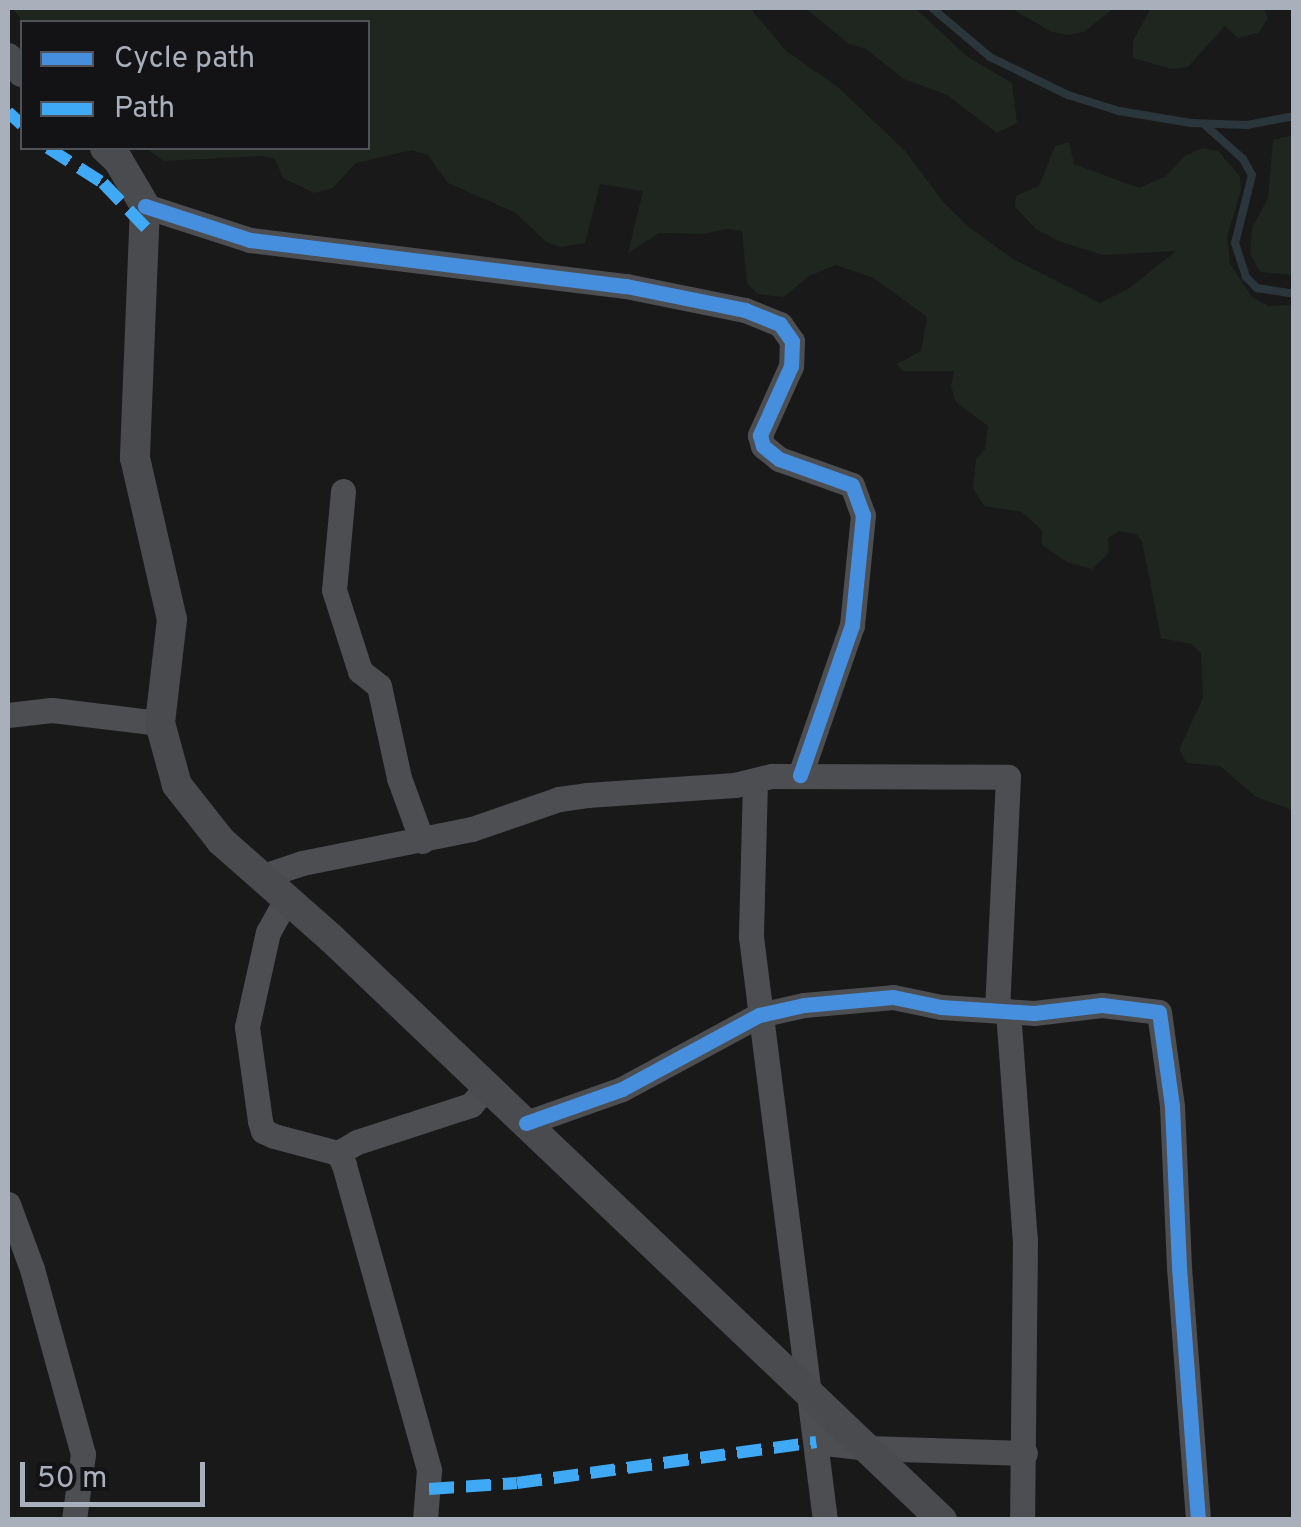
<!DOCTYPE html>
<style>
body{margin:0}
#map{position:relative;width:1301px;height:1527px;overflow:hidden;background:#191919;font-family:Overpass,sans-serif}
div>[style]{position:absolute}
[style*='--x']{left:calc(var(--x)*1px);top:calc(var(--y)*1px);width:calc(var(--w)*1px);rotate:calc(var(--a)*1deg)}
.green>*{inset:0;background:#1e261f}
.stream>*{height:8px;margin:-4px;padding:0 4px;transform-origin:4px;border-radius:4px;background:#2a363c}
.minor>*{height:25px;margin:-12.5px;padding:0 12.5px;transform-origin:12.5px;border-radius:12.5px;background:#4c4e52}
.major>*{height:30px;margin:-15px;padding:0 15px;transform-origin:15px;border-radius:15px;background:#4a4b4e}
.quiet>*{height:12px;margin-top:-6px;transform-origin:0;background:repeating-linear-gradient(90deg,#3fa9f5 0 25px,transparent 0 37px)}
.cycleway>*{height:15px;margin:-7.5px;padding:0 7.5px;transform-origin:7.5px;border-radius:7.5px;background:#468fdf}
span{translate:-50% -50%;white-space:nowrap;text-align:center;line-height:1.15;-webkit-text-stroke:8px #131315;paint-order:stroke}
.frame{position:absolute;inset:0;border:10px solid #a9b0bb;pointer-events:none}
.legend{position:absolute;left:20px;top:20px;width:350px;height:130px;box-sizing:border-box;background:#131315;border:2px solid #4f5257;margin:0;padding:12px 18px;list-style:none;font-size:30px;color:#a9b0bb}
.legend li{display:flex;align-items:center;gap:20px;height:50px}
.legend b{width:50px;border:2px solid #4f5257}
.scale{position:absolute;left:20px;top:1462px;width:185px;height:45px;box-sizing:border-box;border:5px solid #a9b0bb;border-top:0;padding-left:12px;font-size:30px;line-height:35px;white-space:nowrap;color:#a9b0bb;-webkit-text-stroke:8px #131315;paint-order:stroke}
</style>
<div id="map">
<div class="green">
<div style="clip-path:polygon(12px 8px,750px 8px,786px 51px,838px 87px,905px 151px,944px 203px,969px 227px,1013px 259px,1100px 303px,1128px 289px,1176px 251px,1103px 255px,1061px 242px,1036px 229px,1015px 207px,1016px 196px,1039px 186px,1055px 146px,1069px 142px,1074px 164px,1139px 188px,1166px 176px,1185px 156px,1202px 148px,1218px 151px,1240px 176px,1241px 190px,1227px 237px,1230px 264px,1252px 297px,1269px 306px,1293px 305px,1293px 810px,1256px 797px,1220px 766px,1187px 763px,1179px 750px,1203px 698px,1201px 653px,1191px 644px,1161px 638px,1142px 541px,1136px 534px,1119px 531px,1108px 538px,1109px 553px,1092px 569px,1067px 562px,1042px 545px,1042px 530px,1022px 512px,984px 506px,973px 488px,976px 459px,985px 449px,988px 426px,956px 402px,951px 386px,954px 371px,902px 371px,897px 364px,921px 351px,927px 317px,874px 278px,836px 265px,809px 276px,784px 297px,758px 294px,747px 283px,742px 231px,727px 229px,703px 234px,659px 233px,628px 253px,643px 191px,600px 184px,585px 243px,560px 247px,546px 242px,516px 213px,448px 183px,428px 155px,412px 150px,356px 163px,333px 188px,314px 193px,283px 178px,275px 159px,262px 156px,164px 161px,145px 148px,368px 148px,368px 22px,23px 22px)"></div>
<div style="clip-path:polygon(805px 8px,915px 8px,968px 57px,1012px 83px,1017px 123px,997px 133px,947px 95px,904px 79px,866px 49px,849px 44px)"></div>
<div style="clip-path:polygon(1010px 8px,1114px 8px,1084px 32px,1068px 35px,1052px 32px)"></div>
<div style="clip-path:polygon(1151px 8px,1264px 8px,1268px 19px,1258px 33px,1238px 38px,1225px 26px,1188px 67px,1172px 69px,1133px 58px,1133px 41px)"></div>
<div style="clip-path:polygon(1293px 135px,1293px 275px,1260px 272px,1250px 254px,1252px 228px,1268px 198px,1273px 140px)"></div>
</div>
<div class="stream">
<div style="--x:932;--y:8;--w:76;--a:40.2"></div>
<div style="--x:990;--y:57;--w:87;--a:26"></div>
<div style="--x:1068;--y:95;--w:53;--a:17.4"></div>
<div style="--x:1119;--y:111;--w:73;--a:9.5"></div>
<div style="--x:1191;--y:123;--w:56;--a:2"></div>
<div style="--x:1247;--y:125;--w:48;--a:-10.8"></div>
<div style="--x:1205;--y:125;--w:51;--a:41.8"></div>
<div style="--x:1243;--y:159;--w:18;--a:61"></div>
<div style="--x:1252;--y:175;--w:70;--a:104"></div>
<div style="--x:1235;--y:243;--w:36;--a:72"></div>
<div style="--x:1246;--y:277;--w:16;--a:45"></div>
<div style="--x:1257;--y:288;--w:37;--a:9"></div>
</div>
<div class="minor">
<div style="--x:145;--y:206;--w:110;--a:17.9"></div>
<div style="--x:250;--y:240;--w:379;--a:7"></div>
<div style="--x:626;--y:286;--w:121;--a:11.4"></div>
<div style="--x:745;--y:310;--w:38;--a:22"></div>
<div style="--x:780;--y:324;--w:21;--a:55"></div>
<div style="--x:792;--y:341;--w:25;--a:92"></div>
<div style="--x:791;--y:366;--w:76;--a:114.2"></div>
<div style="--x:760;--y:435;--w:11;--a:75"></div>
<div style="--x:763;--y:446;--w:21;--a:39"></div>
<div style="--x:779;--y:459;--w:77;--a:19.6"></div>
<div style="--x:852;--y:485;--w:32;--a:70"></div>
<div style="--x:863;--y:515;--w:111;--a:95.7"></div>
<div style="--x:852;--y:625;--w:159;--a:109.1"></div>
<div style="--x:343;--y:491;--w:99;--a:95.2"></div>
<div style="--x:334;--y:590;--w:85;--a:72.2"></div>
<div style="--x:360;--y:671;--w:24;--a:38"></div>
<div style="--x:379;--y:686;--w:94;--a:77.7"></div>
<div style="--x:399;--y:778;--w:67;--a:69.9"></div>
<div style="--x:8;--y:715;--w:44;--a:-6.5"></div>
<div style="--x:52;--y:710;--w:109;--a:6.9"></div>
<div style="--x:755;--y:781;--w:156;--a:91.5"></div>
<div style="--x:751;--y:937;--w:588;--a:82.77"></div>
<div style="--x:263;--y:876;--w:41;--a:-18.4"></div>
<div style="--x:302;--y:863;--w:173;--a:-11.3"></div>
<div style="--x:472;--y:829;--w:92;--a:-19"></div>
<div style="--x:559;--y:799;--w:28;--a:-8"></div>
<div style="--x:587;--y:795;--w:148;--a:-3.9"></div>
<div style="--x:735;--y:785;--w:38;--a:-14"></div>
<div style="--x:772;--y:776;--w:236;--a:0.2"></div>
<div style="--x:1008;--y:777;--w:233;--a:92.7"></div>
<div style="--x:287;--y:898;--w:39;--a:119"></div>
<div style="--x:268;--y:932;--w:97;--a:102.5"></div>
<div style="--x:247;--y:1027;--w:95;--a:82.1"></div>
<div style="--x:260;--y:1121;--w:10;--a:73"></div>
<div style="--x:263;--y:1131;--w:12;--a:24"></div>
<div style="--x:274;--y:1136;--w:66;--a:14.9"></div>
<div style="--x:338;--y:1153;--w:13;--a:63"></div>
<div style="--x:344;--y:1165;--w:317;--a:74.4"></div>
<div style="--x:429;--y:1470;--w:50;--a:94.6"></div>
<div style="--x:1008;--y:1011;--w:230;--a:85.8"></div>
<div style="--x:1025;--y:1240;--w:280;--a:90.6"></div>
<div style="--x:526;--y:1123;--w:102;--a:-19.5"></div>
<div style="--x:622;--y:1089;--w:156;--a:-28.4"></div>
<div style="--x:759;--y:1015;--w:46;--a:-12.5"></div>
<div style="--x:804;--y:1005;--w:89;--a:-5.1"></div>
<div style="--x:893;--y:997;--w:49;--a:11.8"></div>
<div style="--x:941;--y:1007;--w:93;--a:3.7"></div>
<div style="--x:1034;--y:1013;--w:68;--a:-6.7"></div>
<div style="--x:1102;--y:1005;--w:57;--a:7"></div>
<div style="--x:1159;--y:1012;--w:95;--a:82.1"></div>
<div style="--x:1172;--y:1106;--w:161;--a:87.5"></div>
<div style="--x:1179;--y:1267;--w:254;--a:85.7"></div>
<div style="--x:338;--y:1153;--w:22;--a:-30"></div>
<div style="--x:357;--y:1142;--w:120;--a:-18"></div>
<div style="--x:471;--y:1105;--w:25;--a:-50"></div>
<div style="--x:8;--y:1204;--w:69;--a:69.7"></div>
<div style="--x:32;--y:1269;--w:192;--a:74.6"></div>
<div style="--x:83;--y:1454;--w:67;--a:97.8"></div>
<div style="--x:816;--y:1442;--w:51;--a:6.7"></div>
<div style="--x:867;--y:1448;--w:158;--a:1.8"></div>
</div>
<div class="major">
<div style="--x:8;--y:58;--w:20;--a:45"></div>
<div style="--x:105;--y:148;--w:18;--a:43"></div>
<div style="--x:118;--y:160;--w:53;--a:59.6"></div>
<div style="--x:145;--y:206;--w:252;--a:92.3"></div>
<div style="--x:135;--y:458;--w:165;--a:77.1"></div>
<div style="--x:172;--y:619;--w:105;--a:96.6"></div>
<div style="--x:160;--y:723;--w:64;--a:74.7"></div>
<div style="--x:177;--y:785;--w:71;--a:51.8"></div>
<div style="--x:221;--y:841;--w:147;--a:41.4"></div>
<div style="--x:331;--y:938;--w:844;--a:43.61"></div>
</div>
<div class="quiet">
<div style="--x:8;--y:112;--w:19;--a:43"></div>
<div style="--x:48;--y:148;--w:65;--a:32.5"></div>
<div style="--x:103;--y:183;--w:64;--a:46.3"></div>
<div style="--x:429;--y:1489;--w:88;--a:-3.9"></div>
<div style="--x:517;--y:1483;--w:302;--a:-7.8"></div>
</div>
<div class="cycleway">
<div style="--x:145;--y:206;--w:110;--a:17.9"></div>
<div style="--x:250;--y:240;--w:379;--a:7"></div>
<div style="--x:626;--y:286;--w:121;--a:11.4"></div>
<div style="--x:745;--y:310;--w:38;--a:22"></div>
<div style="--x:780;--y:324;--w:21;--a:55"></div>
<div style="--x:792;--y:341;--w:25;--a:92"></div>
<div style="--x:791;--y:366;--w:76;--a:114.2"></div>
<div style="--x:760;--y:435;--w:11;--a:75"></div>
<div style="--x:763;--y:446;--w:21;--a:39"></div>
<div style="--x:779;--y:459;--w:77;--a:19.6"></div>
<div style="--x:852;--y:485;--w:32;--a:70"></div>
<div style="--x:863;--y:515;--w:111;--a:95.7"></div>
<div style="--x:852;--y:625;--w:159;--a:109.1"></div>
<div style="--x:526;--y:1123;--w:102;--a:-19.5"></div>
<div style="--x:622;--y:1089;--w:156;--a:-28.4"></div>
<div style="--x:759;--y:1015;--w:46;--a:-12.5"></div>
<div style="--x:804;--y:1005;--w:89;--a:-5.1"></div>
<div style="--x:893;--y:997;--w:49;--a:11.8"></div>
<div style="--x:941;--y:1007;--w:93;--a:3.7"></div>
<div style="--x:1034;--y:1013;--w:68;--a:-6.7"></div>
<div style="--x:1102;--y:1005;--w:57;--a:7"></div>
<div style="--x:1159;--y:1012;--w:95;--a:82.1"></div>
<div style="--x:1172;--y:1106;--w:161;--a:87.5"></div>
<div style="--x:1179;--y:1267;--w:254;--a:85.7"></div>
</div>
<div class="frame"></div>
<ul class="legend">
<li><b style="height:12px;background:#468fdf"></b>Cycle path</li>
<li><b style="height:12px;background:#3fa9f5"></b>Path</li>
</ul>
<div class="scale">50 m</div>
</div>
